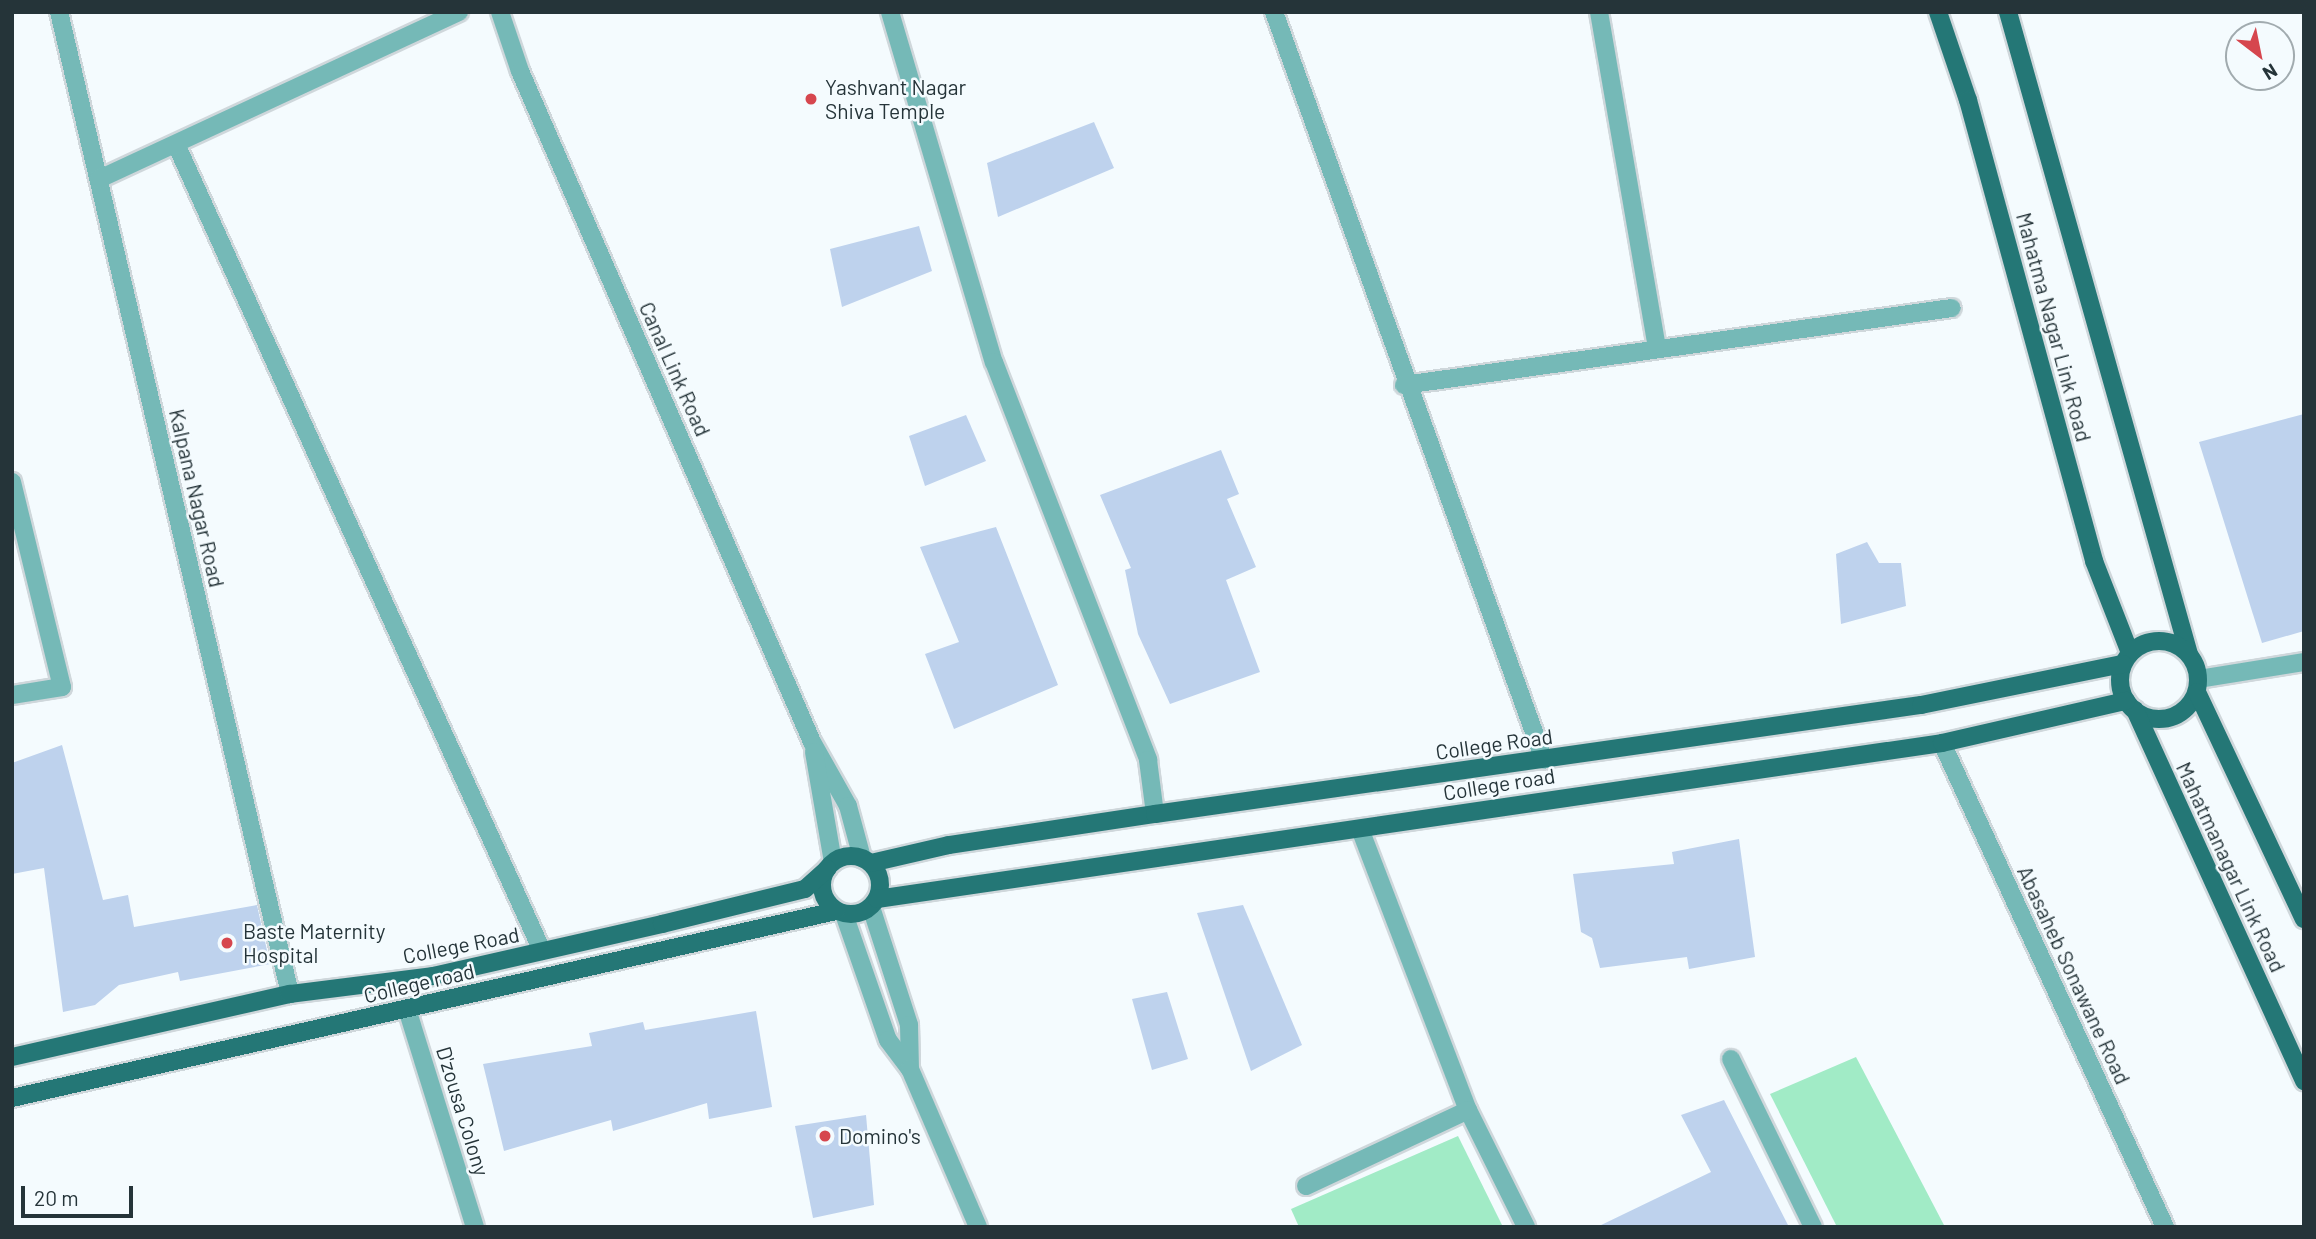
<!DOCTYPE html>
<style>
body{margin:0}
#map{position:relative;width:2316px;height:1239px;overflow:hidden;background:#f4fbfe;font-family:Barlow,sans-serif}
div>[style]{position:absolute}
[style*='--x']{left:calc(var(--x)*1px);top:calc(var(--y)*1px);width:calc(var(--w)*1px);rotate:calc(var(--a)*1deg)}
.green>*{inset:0;background:#a1ebc6}
.building>*{inset:0;background:#bed2ed}
.roads{filter:drop-shadow(2px 0 #cfd7db) drop-shadow(-2px 0 #cfd7db) drop-shadow(0 2px #cfd7db) drop-shadow(0 -2px #cfd7db)}
.minor>*{height:18px;margin:-9px;padding:0 9px;transform-origin:9px;border-radius:9px;background:#75b9b7}
.major>*{height:18px;margin:-9px;padding:0 9px;transform-origin:9px;border-radius:9px;background:#247776}
.major>.ring{margin:-9px;padding:0;box-sizing:content-box;background:none;border:18px solid #247776;border-radius:50%}
.dots>*{width:19px;height:19px;translate:-50% -50%;box-sizing:border-box;border:4px solid #f4fbfe;border-radius:50%}
span{translate:-50% -50%;white-space:nowrap;text-align:center;line-height:1.15;-webkit-text-stroke:5px #f4fbfe;paint-order:stroke}
.poi-label{font-size:21px;color:#253439}
.left{translate:0 -50%;text-align:left}
.street-label{font-size:21px;color:#253439}
.frame{position:absolute;inset:0;border:14px solid #253439;pointer-events:none}
.north{position:absolute;left:2225px;top:21px;width:70px;height:70px;box-sizing:border-box;background:#f4fbfe;border:2px solid #a1abaf;border-radius:50%;rotate:148deg;font-size:19px;font-weight:700;line-height:28px;text-align:center;color:#253439}
.north::after{content:'';display:block;margin:auto;width:24px;height:32px;background:#d6464e;clip-path:polygon(50% 0,100% 100%,50% 72%,0 100%)}
.scale{position:absolute;left:21px;top:1186px;width:112px;height:32px;box-sizing:border-box;border:4px solid #253439;border-top:0;padding-left:9px;font-size:21px;line-height:24px;white-space:nowrap;color:#253439;-webkit-text-stroke:5px #f4fbfe;paint-order:stroke}
</style>
<div id="map">
<div class="green">
<div style="clip-path:polygon(1856px 1057px,1888px 1118px,1945px 1227px,1837px 1227px,1770px 1094px)"></div>
<div style="clip-path:polygon(1458px 1136px,1503px 1227px,1299px 1227px,1291px 1209px)"></div>
</div>
<div class="building">
<div style="clip-path:polygon(1094px 122px,1114px 168px,998px 217px,987px 163px)"></div>
<div style="clip-path:polygon(919px 226px,932px 271px,842px 307px,830px 249px)"></div>
<div style="clip-path:polygon(2304px 414px,2304px 631px,2262px 643px,2199px 442px)"></div>
<div style="clip-path:polygon(966px 415px,986px 461px,925px 486px,909px 436px)"></div>
<div style="clip-path:polygon(1221px 450px,1239px 494px,1227px 499px,1256px 567px,1226px 580px,1260px 672px,1170px 704px,1138px 634px,1125px 570px,1131px 568px,1100px 495px)"></div>
<div style="clip-path:polygon(996px 527px,1058px 685px,954px 729px,925px 654px,959px 642px,920px 547px)"></div>
<div style="clip-path:polygon(1867px 542px,1879px 563px,1901px 563px,1906px 606px,1841px 624px,1836px 554px)"></div>
<div style="clip-path:polygon(62px 745px,103px 900px,128px 895px,134px 927px,257px 905px,270px 964px,180px 981px,178px 972px,119px 985px,95px 1005px,63px 1012px,44px 868px,12px 874px,12px 763px)"></div>
<div style="clip-path:polygon(1739px 839px,1755px 957px,1689px 969px,1687px 957px,1600px 968px,1592px 938px,1581px 932px,1573px 874px,1674px 864px,1672px 852px)"></div>
<div style="clip-path:polygon(1243px 905px,1302px 1045px,1251px 1071px,1197px 913px)"></div>
<div style="clip-path:polygon(1167px 992px,1188px 1059px,1152px 1070px,1132px 999px)"></div>
<div style="clip-path:polygon(756px 1011px,772px 1107px,709px 1119px,707px 1103px,613px 1131px,611px 1120px,504px 1151px,483px 1064px,592px 1046px,589px 1033px,643px 1022px,645px 1030px)"></div>
<div style="clip-path:polygon(1724px 1100px,1789px 1227px,1597px 1227px,1711px 1172px,1681px 1115px)"></div>
<div style="clip-path:polygon(866px 1115px,874px 1205px,813px 1218px,795px 1126px)"></div>
</div>
<div class="roads">
<div class="minor">
<div style="--x:59;--y:12;--w:1009;--a:76.76"></div>
<div style="--x:500;--y:12;--w:62;--a:71.3"></div>
<div style="--x:520;--y:71;--w:732;--a:66.48"></div>
<div style="--x:812;--y:742;--w:73;--a:60.6"></div>
<div style="--x:848;--y:806;--w:54;--a:74.9"></div>
<div style="--x:890;--y:12;--w:365;--a:73.5"></div>
<div style="--x:994;--y:362;--w:427;--a:68.8"></div>
<div style="--x:1148;--y:760;--w:54;--a:82.6"></div>
<div style="--x:1274;--y:12;--w:795;--a:70.15"></div>
<div style="--x:1599;--y:12;--w:340;--a:80.2"></div>
<div style="--x:176;--y:144;--w:886;--a:65.6"></div>
<div style="--x:99;--y:179;--w:397;--a:-24.9"></div>
<div style="--x:1404;--y:385;--w:553;--a:-8"></div>
<div style="--x:12;--y:482;--w:211;--a:76.3"></div>
<div style="--x:62;--y:687;--w:51;--a:170.9"></div>
<div style="--x:2199;--y:679;--w:106;--a:-9.2"></div>
<div style="--x:1942;--y:743;--w:533;--a:65.26"></div>
<div style="--x:814;--y:752;--w:112;--a:80.2"></div>
<div style="--x:1360;--y:829;--w:301;--a:69"></div>
<div style="--x:1468;--y:1110;--w:131;--a:63.6"></div>
<div style="--x:871;--y:907;--w:124;--a:72.1"></div>
<div style="--x:909;--y:1025;--w:44;--a:88.7"></div>
<div style="--x:844;--y:914;--w:133;--a:70.8"></div>
<div style="--x:888;--y:1040;--w:36;--a:53"></div>
<div style="--x:910;--y:1069;--w:172;--a:66.7"></div>
<div style="--x:407;--y:1009;--w:228;--a:72.7"></div>
<div style="--x:1731;--y:1059;--w:187;--a:64"></div>
<div style="--x:1306;--y:1186;--w:179;--a:-25.1"></div>
</div>
<div class="major">
<div style="--x:1938;--y:12;--w:93;--a:71.2"></div>
<div style="--x:1968;--y:100;--w:478;--a:74.7"></div>
<div style="--x:2094;--y:561;--w:99;--a:68.6"></div>
<div style="--x:2008;--y:12;--w:667;--a:74.26"></div>
<div class="ring" style="left:2120px;top:641px;width:60px;height:60px"></div>
<div style="--x:2197;--y:692;--w:251;--a:64.8"></div>
<div style="--x:2135;--y:710;--w:408;--a:65.5"></div>
<div class="ring" style="left:822px;top:856px;width:40px;height:40px"></div>
<div style="--x:871;--y:863;--w:80;--a:-13"></div>
<div style="--x:949;--y:845;--w:208;--a:-8.6"></div>
<div style="--x:1155;--y:814;--w:774;--a:-8.1"></div>
<div style="--x:1921;--y:705;--w:206;--a:-11.5"></div>
<div style="--x:877;--y:899;--w:1076;--a:-8.33"></div>
<div style="--x:1942;--y:743;--w:189;--a:-12.9"></div>
<div style="--x:12;--y:1057;--w:285;--a:-12.8"></div>
<div style="--x:290;--y:994;--w:144;--a:-7.2"></div>
<div style="--x:433;--y:976;--w:235;--a:-12.8"></div>
<div style="--x:662;--y:924;--w:147;--a:-13.8"></div>
<div style="--x:805;--y:889;--w:30;--a:-42"></div>
<div style="--x:12;--y:1098;--w:845;--a:-12.79"></div>
</div>
</div>
<div class="dots">
<div style="left:811px;top:99px;background:#d6464e"></div>
<div style="left:227px;top:943px;background:#d6464e"></div>
<div style="left:825px;top:1136px;background:#d6464e"></div>
</div>
<div class="poi-label">
<span class="left" style="left:825px;top:99px">Yashvant Nagar<br>Shiva Temple</span>
<span class="left" style="left:243px;top:943px">Baste Maternity<br>Hospital</span>
<span class="left" style="left:839px;top:1136px">Domino's</span>
</div>
<div class="street-label">
<span style="left:2054px;top:327px;rotate:75deg">Mahatma Nagar Link Road</span>
<span style="left:675px;top:369px;rotate:66deg">Canal Link Road</span>
<span style="left:197px;top:498px;rotate:77deg">Kalpana Nagar Road</span>
<span style="left:1494px;top:744px;rotate:-8deg">College Road</span>
<span style="left:1499px;top:784px;rotate:-9deg">College road</span>
<span style="left:2231px;top:867px;rotate:65deg">Mahatmanagar Link Road</span>
<span style="left:461px;top:945px;rotate:-11deg">College Road</span>
<span style="left:2074px;top:975px;rotate:65deg">Abasaheb Sonawane Road</span>
<span style="left:419px;top:983px;rotate:-13deg">College road</span>
<span style="left:463px;top:1111px;rotate:73deg">D'zousa Colony</span>
</div>
<div class="frame"></div>
<div class="north">N</div>
<div class="scale">20 m</div>
</div>
